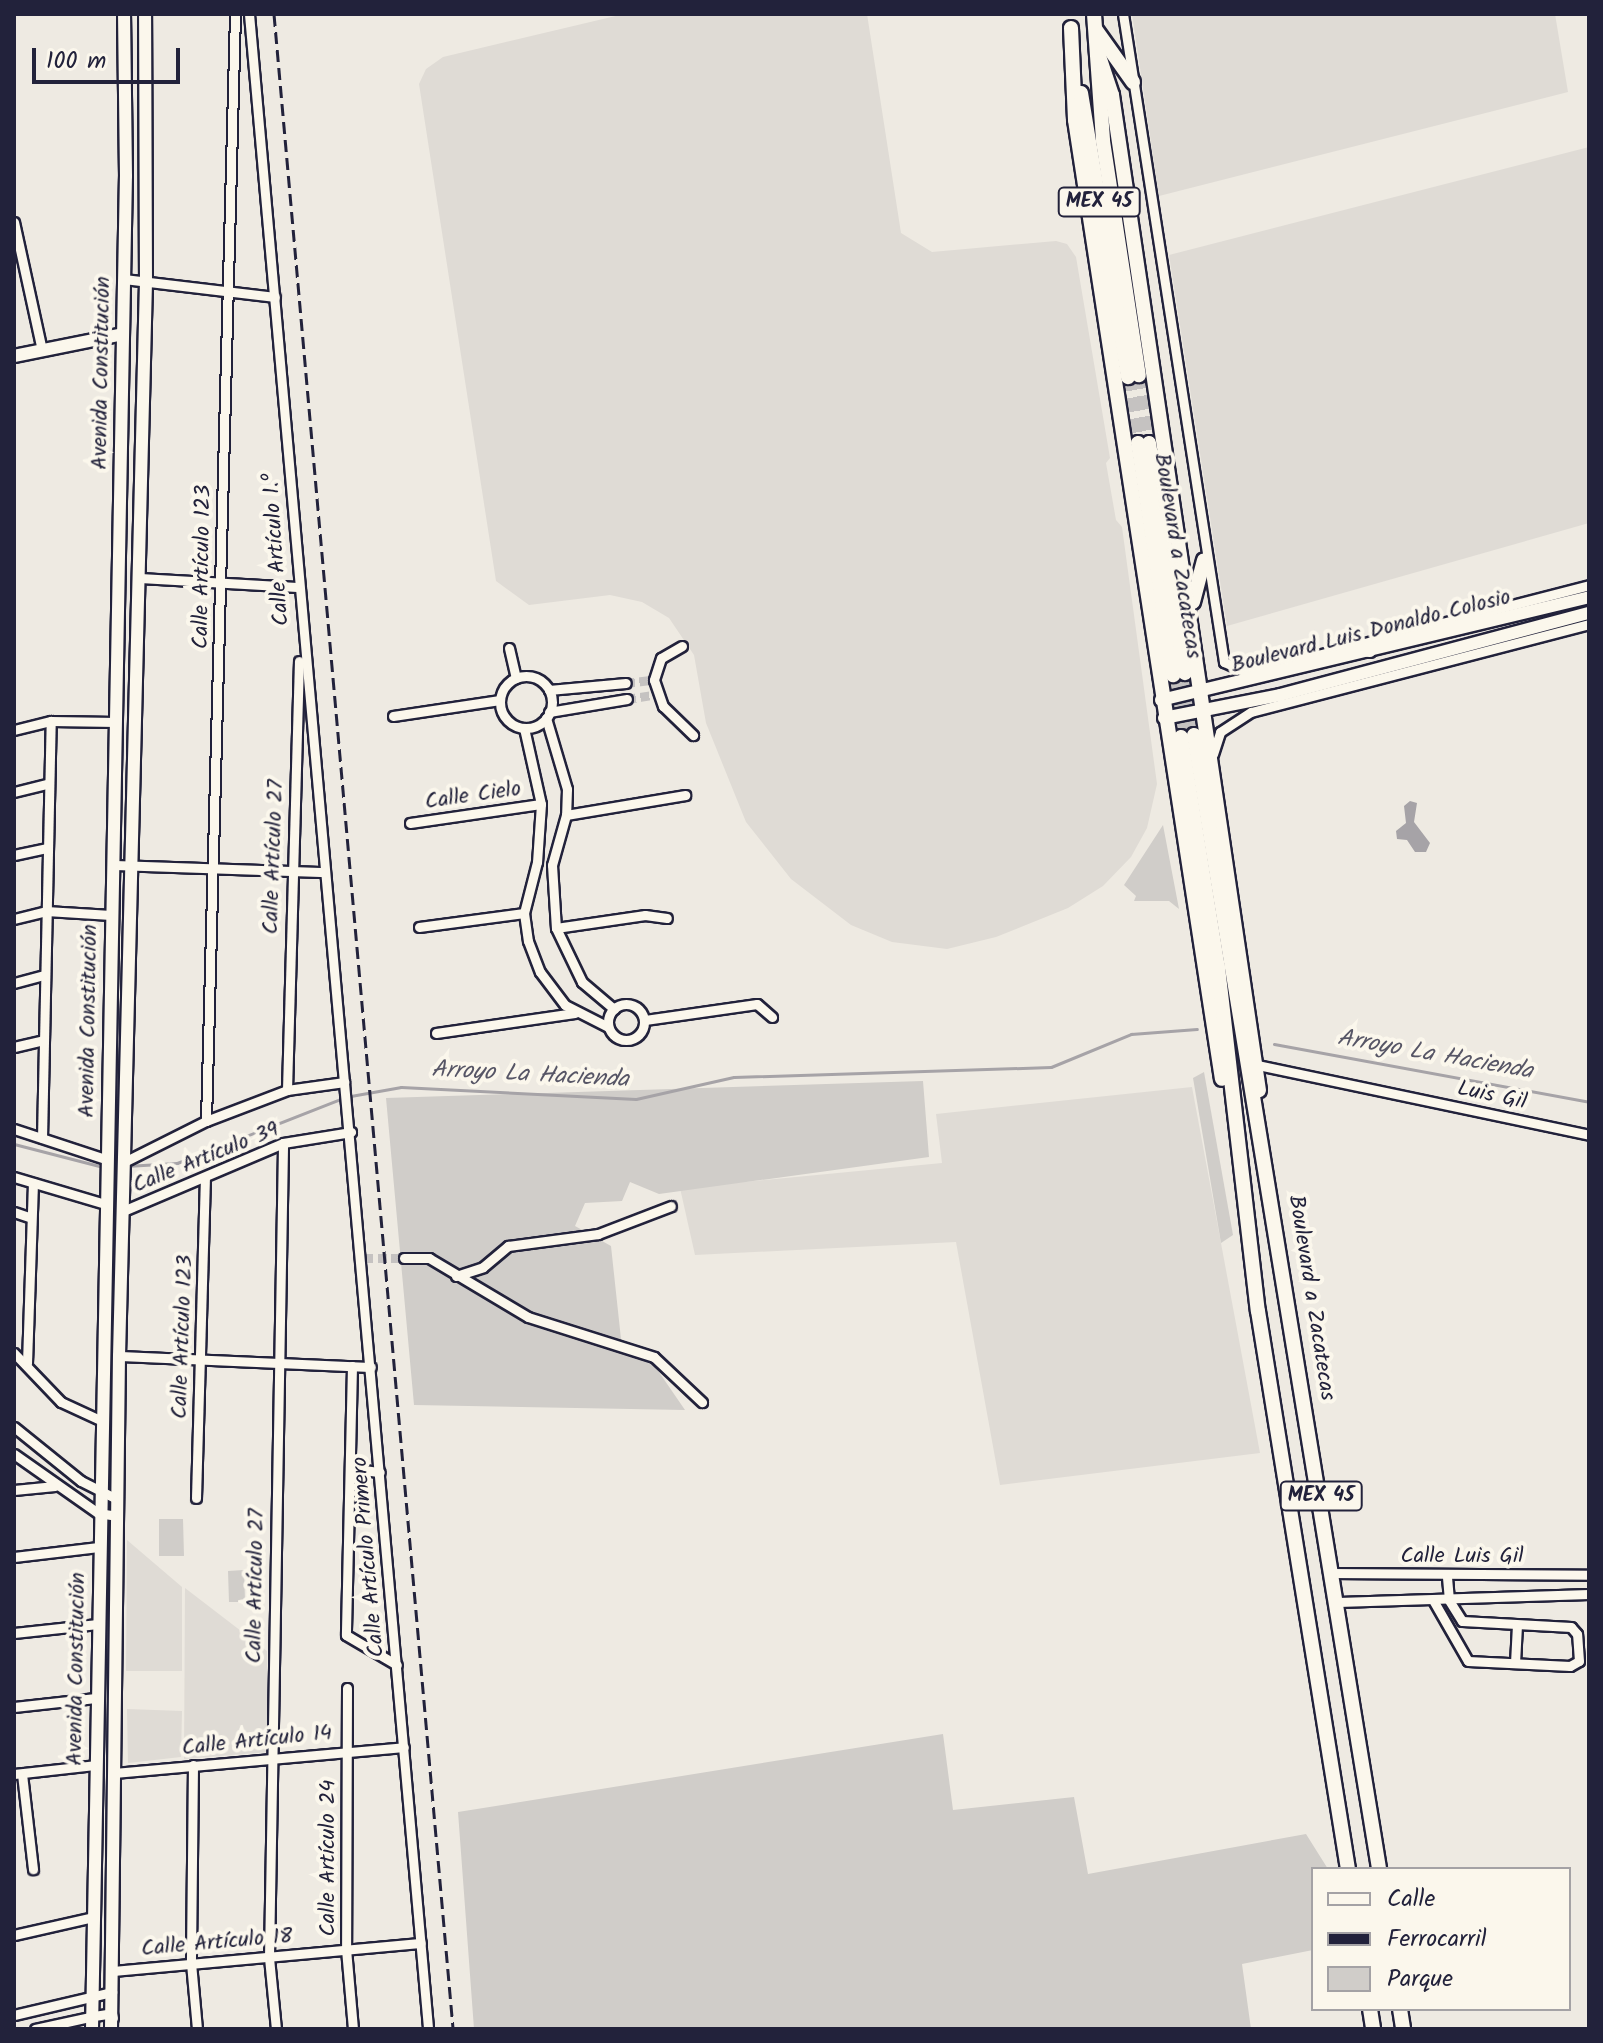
<!DOCTYPE html>
<meta charset="utf-8">
<style>
body{margin:0}
#map{position:relative;width:1603px;height:2043px;overflow:hidden;background:#eeeae2;font-family:Kalam,sans-serif}
div>[style]{position:absolute}
[style*='--x']{left:calc(var(--x)*1px);top:calc(var(--y)*1px);width:calc(var(--w)*1px);rotate:calc(var(--a)*1deg)}
.built>*{inset:0;background:#dfdbd5}
.green>*{inset:0;background:#d0cdc9}
.water>*{inset:0;background:#a6a3a7}
.stream>*{height:3px;margin:-1.5px;padding:0 1.5px;transform-origin:1.5px;border-radius:1.5px;background:#a6a3a7}
.street-tunnel>*{height:9px;margin-top:-4.5px;transform-origin:0;background:repeating-linear-gradient(90deg,#c5c2c1 0 9px,transparent 0 13.5px)}
.primary-tunnel>*{height:14px;margin-top:-7px;transform-origin:0;background:repeating-linear-gradient(90deg,#c5c2c1 0 14px,transparent 0 21px)}
.roads{filter:drop-shadow(2px 0 #22223b) drop-shadow(-2px 0 #22223b) drop-shadow(0 2px #22223b) drop-shadow(0 -2px #22223b)}
.street>*{height:9px;margin:-4.5px;padding:0 4.5px;transform-origin:4.5px;border-radius:4.5px;background:#fbf7ec}
.street>.ring{margin:-4.5px;padding:0;box-sizing:content-box;background:none;border:9px solid #fbf7ec;border-radius:50%}
.secondary>*{height:12px;margin:-6px;padding:0 6px;transform-origin:6px;border-radius:6px;background:#fbf7ec}
.primary>*{height:14px;margin:-7px;padding:0 7px;transform-origin:7px;border-radius:7px;background:#fbf7ec}
.rail>*{height:3px;margin-top:-1.5px;transform-origin:0;background:repeating-linear-gradient(90deg,#22223b 0 12px,transparent 0 18px)}
span{translate:-50% -50%;white-space:nowrap;text-align:center;line-height:1.15;-webkit-text-stroke:8px #fbf7ec;paint-order:stroke}
.shield-label span{padding:2px 6px;background:#fbf7ec;border:2px solid;border-radius:6px;-webkit-text-stroke-width:0}
.shield-label{font-size:20px;color:#22223b;font-weight:700}
.street-label{font-size:22px;color:#22223b}
.water-label{font-size:24px;color:#575666;font-style:italic}
.frame{position:absolute;inset:0;border:16px solid #22223b;pointer-events:none}
.legend{position:absolute;left:1311px;top:1867px;width:260px;height:144px;box-sizing:border-box;background:#fbf7ec;border:2px solid #a4a2a5;margin:0;padding:10px 14px;list-style:none;font-size:24px;color:#22223b}
.legend li{display:flex;align-items:center;gap:16px;height:40px}
.legend b{width:40px;border:2px solid #a4a2a5}
.scale{position:absolute;left:32px;top:48px;width:148px;height:36px;box-sizing:border-box;border:4px solid #22223b;border-top:0;padding-left:10px;font-size:24px;line-height:28px;white-space:nowrap;color:#22223b;-webkit-text-stroke:6px #fbf7ec;paint-order:stroke}
</style>
<div id="map">
<div class="built">
<div style="clip-path:polygon(624px 14px,867px 14px,901px 233px,932px 252px,1056px 241px,1067px 244px,1076px 257px,1110px 458px,1106px 463px,1116px 520px,1122px 527px,1157px 784px,1147px 828px,1131px 857px,1103px 886px,1068px 908px,996px 937px,947px 949px,892px 942px,851px 925px,791px 879px,746px 822px,706px 723px,694px 655px,669px 618px,642px 602px,610px 595px,529px 605px,496px 581px,419px 84px,426px 69px,443px 57px)"></div>
<div style="clip-path:polygon(1132px 14px,1555px 14px,1568px 92px,1159px 196px)"></div>
<div style="clip-path:polygon(1589px 147px,1589px 523px,1227px 626px,1169px 255px)"></div>
<div style="clip-path:polygon(1192px 1087px,1260px 1453px,1000px 1485px,956px 1242px,695px 1255px,680px 1188px,942px 1163px,936px 1114px)"></div>
<div style="clip-path:polygon(127px 1540px,182px 1587px,182px 1671px,126px 1671px)"></div>
<div style="clip-path:polygon(185px 1588px,267px 1651px,268px 1752px,184px 1759px)"></div>
<div style="clip-path:polygon(127px 1709px,182px 1711px,181px 1757px,128px 1763px)"></div>
</div>
<div class="green">
<div style="clip-path:polygon(1163px 825px,1179px 909px,1169px 901px,1134px 901px,1136px 896px,1124px 885px)"></div>
<div style="clip-path:polygon(1204px 1072px,1233px 1235px,1221px 1243px,1193px 1078px)"></div>
<div style="clip-path:polygon(923px 1081px,929px 1157px,659px 1194px,630px 1182px,622px 1201px,585px 1203px,575px 1226px,611px 1246px,621px 1339px,652px 1362px,685px 1410px,414px 1405px,386px 1098px)"></div>
<div style="clip-path:polygon(159px 1519px,183px 1519px,184px 1556px,159px 1556px)"></div>
<div style="clip-path:polygon(244px 1570px,245px 1602px,229px 1602px,228px 1571px)"></div>
<div style="clip-path:polygon(943px 1734px,953px 1810px,1074px 1797px,1088px 1874px,1306px 1834px,1328px 1869px,1313px 1869px,1313px 1950px,1242px 1964px,1251px 2029px,474px 2029px,458px 1812px)"></div>
</div>
<div class="water">
<div style="clip-path:polygon(1410px 801px,1417px 803px,1414px 822px,1430px 843px,1426px 852px,1415px 852px,1407px 840px,1397px 839px,1396px 831px,1406px 823px,1404px 806px)"></div>
</div>
<div class="stream">
<div style="--x:1274;--y:1044;--w:320;--a:10.4"></div>
<div style="--x:14;--y:1144;--w:92;--a:14.5"></div>
<div style="--x:126;--y:1166;--w:51;--a:-3.4"></div>
<div style="--x:177;--y:1163;--w:180;--a:-21.4"></div>
<div style="--x:345;--y:1097;--w:57;--a:-10.1"></div>
<div style="--x:401;--y:1087;--w:235;--a:2.9"></div>
<div style="--x:636;--y:1099;--w:100;--a:-12.7"></div>
<div style="--x:734;--y:1077;--w:317;--a:-1.8"></div>
<div style="--x:1051;--y:1067;--w:87;--a:-22.4"></div>
<div style="--x:1131;--y:1034;--w:66;--a:-4.3"></div>
</div>
<div class="street-tunnel">
<div style="--x:626;--y:683;--w:25;--a:-7"></div>
<div style="--x:627;--y:699;--w:25;--a:-9"></div>
<div style="--x:364;--y:1258;--w:40;--a:0"></div>
</div>
<div class="primary-tunnel">
<div style="--x:1139;--y:375;--w:69;--a:81.6"></div>
<div style="--x:1128;--y:377;--w:67;--a:81.4"></div>
<div style="--x:1185;--y:673;--w:63;--a:81.7"></div>
<div style="--x:1173;--y:675;--w:63;--a:82.6"></div>
</div>
<div class="roads">
<div class="street">
<div style="--x:249;--y:14;--w:2023;--a:84.92"></div>
<div style="--x:1123;--y:14;--w:656;--a:81.14"></div>
<div style="--x:1224;--y:662;--w:19;--a:25"></div>
<div style="--x:1241;--y:670;--w:18;--a:0"></div>
<div style="--x:1259;--y:670;--w:341;--a:-14.4"></div>
<div style="--x:14;--y:222;--w:131;--a:77.7"></div>
<div style="--x:124;--y:279;--w:152;--a:6.8"></div>
<div style="--x:140;--y:578;--w:157;--a:3.3"></div>
<div style="--x:682;--y:646;--w:24;--a:150"></div>
<div style="--x:661;--y:658;--w:23;--a:108"></div>
<div style="--x:654;--y:680;--w:28;--a:71"></div>
<div style="--x:663;--y:706;--w:42;--a:44"></div>
<div style="--x:509;--y:648;--w:31;--a:77"></div>
<div class="ring" style="left:500px;top:676px;width:43px;height:43px"></div>
<div style="--x:549;--y:690;--w:77;--a:-5.2"></div>
<div style="--x:549;--y:712;--w:79;--a:-9.5"></div>
<div style="--x:393;--y:716;--w:108;--a:-8.5"></div>
<div style="--x:546;--y:718;--w:74;--a:73.5"></div>
<div style="--x:567;--y:789;--w:26;--a:92"></div>
<div style="--x:566;--y:815;--w:52;--a:105.6"></div>
<div style="--x:552;--y:865;--w:63;--a:86.4"></div>
<div style="--x:556;--y:928;--w:60;--a:64.3"></div>
<div style="--x:582;--y:982;--w:42;--a:40.2"></div>
<div style="--x:524;--y:728;--w:78;--a:77.4"></div>
<div style="--x:541;--y:804;--w:58;--a:93.9"></div>
<div style="--x:537;--y:862;--w:53;--a:104.3"></div>
<div style="--x:524;--y:913;--w:28;--a:82"></div>
<div style="--x:528;--y:941;--w:33;--a:69"></div>
<div style="--x:540;--y:972;--w:41;--a:52.9"></div>
<div style="--x:565;--y:1005;--w:48;--a:27.1"></div>
<div style="--x:14;--y:730;--w:38;--a:-14"></div>
<div style="--x:51;--y:721;--w:65;--a:0.9"></div>
<div style="--x:1213;--y:754;--w:23;--a:-72"></div>
<div style="--x:1220;--y:732;--w:37;--a:-33"></div>
<div style="--x:1251;--y:712;--w:349;--a:-14.6"></div>
<div style="--x:14;--y:792;--w:36;--a:-14"></div>
<div style="--x:566;--y:815;--w:121;--a:-9.5"></div>
<div style="--x:410;--y:823;--w:132;--a:-8.3"></div>
<div style="--x:14;--y:855;--w:33;--a:-12"></div>
<div style="--x:112;--y:865;--w:211;--a:1.9"></div>
<div style="--x:14;--y:919;--w:33;--a:-14"></div>
<div style="--x:46;--y:911;--w:65;--a:3.5"></div>
<div style="--x:419;--y:927;--w:106;--a:-7.6"></div>
<div style="--x:556;--y:928;--w:90;--a:-8.3"></div>
<div style="--x:645;--y:915;--w:22;--a:8"></div>
<div style="--x:14;--y:983;--w:30;--a:-15"></div>
<div class="ring" style="left:608px;top:1004px;width:27px;height:27px"></div>
<div style="--x:645;--y:1020;--w:113;--a:-8.1"></div>
<div style="--x:757;--y:1004;--w:20;--a:41"></div>
<div style="--x:436;--y:1033;--w:140;--a:-8.2"></div>
<div style="--x:14;--y:1047;--w:28;--a:-13"></div>
<div style="--x:1253;--y:1064;--w:343;--a:11.9"></div>
<div style="--x:287;--y:1090;--w:429;--a:-88.4"></div>
<div style="--x:206;--y:1121;--w:1107;--a:-88.5"></div>
<div style="--x:14;--y:1129;--w:96;--a:18.2"></div>
<div style="--x:42;--y:1138;--w:417;--a:-88.8"></div>
<div style="--x:124;--y:1162;--w:92;--a:-26.6"></div>
<div style="--x:206;--y:1121;--w:87;--a:-20.9"></div>
<div style="--x:287;--y:1090;--w:58;--a:-8"></div>
<div style="--x:14;--y:1177;--w:95;--a:16.5"></div>
<div style="--x:123;--y:1211;--w:174;--a:-23"></div>
<div style="--x:283;--y:1143;--w:69;--a:-9.2"></div>
<div style="--x:14;--y:1212;--w:18;--a:19"></div>
<div style="--x:404;--y:1258;--w:25;--a:0"></div>
<div style="--x:429;--y:1258;--w:115;--a:30.8"></div>
<div style="--x:528;--y:1317;--w:132;--a:17.6"></div>
<div style="--x:654;--y:1357;--w:66;--a:43.2"></div>
<div style="--x:456;--y:1276;--w:28;--a:-18"></div>
<div style="--x:483;--y:1267;--w:33;--a:-40"></div>
<div style="--x:508;--y:1246;--w:91;--a:-7.6"></div>
<div style="--x:598;--y:1234;--w:78;--a:-21"></div>
<div style="--x:14;--y:1353;--w:68;--a:46.2"></div>
<div style="--x:61;--y:1402;--w:43;--a:24.8"></div>
<div style="--x:119;--y:1356;--w:252;--a:2.5"></div>
<div style="--x:27;--y:1363;--w:180;--a:-88.1"></div>
<div style="--x:352;--y:1366;--w:269;--a:91.3"></div>
<div style="--x:346;--y:1635;--w:59;--a:30.5"></div>
<div style="--x:14;--y:1427;--w:86;--a:38.9"></div>
<div style="--x:81;--y:1481;--w:40;--a:26.6"></div>
<div style="--x:14;--y:1454;--w:103;--a:35.1"></div>
<div style="--x:98;--y:1513;--w:18;--a:9"></div>
<div style="--x:350;--y:1468;--w:30;--a:8"></div>
<div style="--x:14;--y:1490;--w:41;--a:-5.6"></div>
<div style="--x:196;--y:1498;--w:321;--a:-88.4"></div>
<div style="--x:14;--y:1557;--w:85;--a:-6.8"></div>
<div style="--x:1334;--y:1573;--w:255;--a:0.4"></div>
<div style="--x:1433;--y:1600;--w:70;--a:60.2"></div>
<div style="--x:1468;--y:1661;--w:102;--a:2.8"></div>
<div style="--x:1570;--y:1666;--w:10;--a:-29"></div>
<div style="--x:1579;--y:1661;--w:27;--a:-94"></div>
<div style="--x:1577;--y:1634;--w:9;--a:-131"></div>
<div style="--x:1571;--y:1627;--w:109;--a:-176.8"></div>
<div style="--x:1462;--y:1621;--w:25;--a:-122"></div>
<div style="--x:1449;--y:1600;--w:24;--a:-95"></div>
<div style="--x:1338;--y:1602;--w:251;--a:-1.8"></div>
<div style="--x:14;--y:1633;--w:84;--a:-6.1"></div>
<div style="--x:1515;--y:1663;--w:37;--a:-87"></div>
<div style="--x:347;--y:1688;--w:261;--a:90.2"></div>
<div style="--x:346;--y:1949;--w:80;--a:85"></div>
<div style="--x:14;--y:1707;--w:82;--a:-6.3"></div>
<div style="--x:193;--y:1765;--w:198;--a:90.6"></div>
<div style="--x:191;--y:1963;--w:66;--a:84.8"></div>
<div style="--x:114;--y:1773;--w:291;--a:-5.1"></div>
<div style="--x:14;--y:1774;--w:81;--a:-6.3"></div>
<div style="--x:22;--y:1774;--w:96;--a:83.4"></div>
<div style="--x:14;--y:1935;--w:82;--a:-12.7"></div>
<div style="--x:112;--y:1971;--w:310;--a:-5.2"></div>
<div style="--x:14;--y:2015;--w:101;--a:-13.2"></div>
<div style="--x:35;--y:2029;--w:60;--a:-12.4"></div>
<div style="--x:94;--y:2016;--w:18;--a:-9"></div>
<div style="--x:112;--y:2013;--w:5;--a:79"></div>
<div style="--x:276;--y:2029;--w:72;--a:-95.6"></div>
<div style="--x:269;--y:1957;--w:814;--a:-89.01"></div>
</div>
<div class="secondary">
<div style="--x:14;--y:356;--w:111;--a:-11.4"></div>
<div style="--x:1346;--y:648;--w:24;--a:7"></div>
<div style="--x:1161;--y:700;--w:440;--a:-13.5"></div>
<div style="--x:1164;--y:718;--w:118;--a:-11.2"></div>
<div style="--x:1280;--y:695;--w:320;--a:-14.9"></div>
<div style="--x:92;--y:2029;--w:1853;--a:-88.95"></div>
<div style="--x:126;--y:176;--w:162;--a:-90.7"></div>
<div style="--x:111;--y:2029;--w:673;--a:-89.32"></div>
<div style="--x:119;--y:1356;--w:1072;--a:-88.56"></div>
<div style="--x:146;--y:284;--w:270;--a:-90.2"></div>
</div>
<div class="primary">
<div style="--x:1094;--y:14;--w:127;--a:85.9"></div>
<div style="--x:1103;--y:141;--w:237;--a:81.3"></div>
<div style="--x:1071;--y:28;--w:92;--a:87.5"></div>
<div style="--x:1075;--y:120;--w:970;--a:81.29"></div>
<div style="--x:1096;--y:30;--w:64;--a:54.6"></div>
<div style="--x:1099;--y:56;--w:41;--a:71.6"></div>
<div style="--x:1112;--y:95;--w:1006;--a:81.6"></div>
<div style="--x:1081;--y:93;--w:288;--a:80.6"></div>
<div style="--x:1138;--y:443;--w:235;--a:81.4"></div>
<div style="--x:1149;--y:443;--w:233;--a:81.1"></div>
<div style="--x:1193;--y:602;--w:43;--a:-75.3"></div>
<div style="--x:1194;--y:735;--w:1149;--a:80.73"></div>
<div style="--x:1181;--y:737;--w:233;--a:80.9"></div>
<div style="--x:1218;--y:967;--w:346;--a:83.4"></div>
<div style="--x:1258;--y:1311;--w:565;--a:80.84"></div>
<div style="--x:1370;--y:2009;--w:20;--a:81"></div>
<div style="--x:1400;--y:2009;--w:20;--a:81"></div>
</div>
</div>
<div class="rail">
<div style="--x:274;--y:14;--w:2023;--a:84.92"></div>
</div>
<div class="shield-label">
<span style="left:1099px;top:202px">MEX 45</span>
<span style="left:1321px;top:1496px">MEX 45</span>
</div>
<div class="street-label">
<span style="left:102px;top:373px;rotate:-89deg">Avenida Constitución</span>
<span style="left:277px;top:549px;rotate:-94deg">Calle Artículo 1.º</span>
<span style="left:1177px;top:556px;rotate:81deg">Boulevard a Zacatecas</span>
<span style="left:203px;top:567px;rotate:-89deg">Calle Artículo 123</span>
<span style="left:1371px;top:632px;rotate:-14deg">Boulevard Luis Donaldo Colosio</span>
<span style="left:473px;top:796px;rotate:-8deg">Calle Cielo</span>
<span style="left:274px;top:857px;rotate:-88deg">Calle Artículo 27</span>
<span style="left:89px;top:1021px;rotate:-89deg">Avenida Constitución</span>
<span style="left:1492px;top:1096px;rotate:12deg">Luis Gil</span>
<span style="left:206px;top:1158px;rotate:-22deg">Calle Artículo 39</span>
<span style="left:1311px;top:1298px;rotate:81deg">Boulevard a Zacatecas</span>
<span style="left:183px;top:1337px;rotate:-88deg">Calle Artículo 123</span>
<span style="left:369px;top:1557px;rotate:-95deg">Calle Artículo Primero</span>
<span style="left:1462px;top:1557px">Calle Luis Gil</span>
<span style="left:256px;top:1586px;rotate:-89deg">Calle Artículo 27</span>
<span style="left:77px;top:1669px;rotate:-89deg">Avenida Constitución</span>
<span style="left:257px;top:1741px;rotate:-6deg">Calle Artículo 14</span>
<span style="left:329px;top:1858px;rotate:-90deg">Calle Artículo 24</span>
<span style="left:217px;top:1943px;rotate:-5deg">Calle Artículo 18</span>
</div>
<div class="water-label">
<span style="left:1435px;top:1055px;rotate:10deg">Arroyo La Hacienda</span>
<span style="left:530px;top:1075px;rotate:3deg">Arroyo La Hacienda</span>
</div>
<div class="frame"></div>
<ul class="legend">
<li><b style="height:10px;background:#fbf7ec"></b>Calle</li>
<li><b style="height:10px;background:#22223b"></b>Ferrocarril</li>
<li><b style="height:22px;background:#d0cdc9"></b>Parque</li>
</ul>
<div class="scale">100 m</div>
</div>
